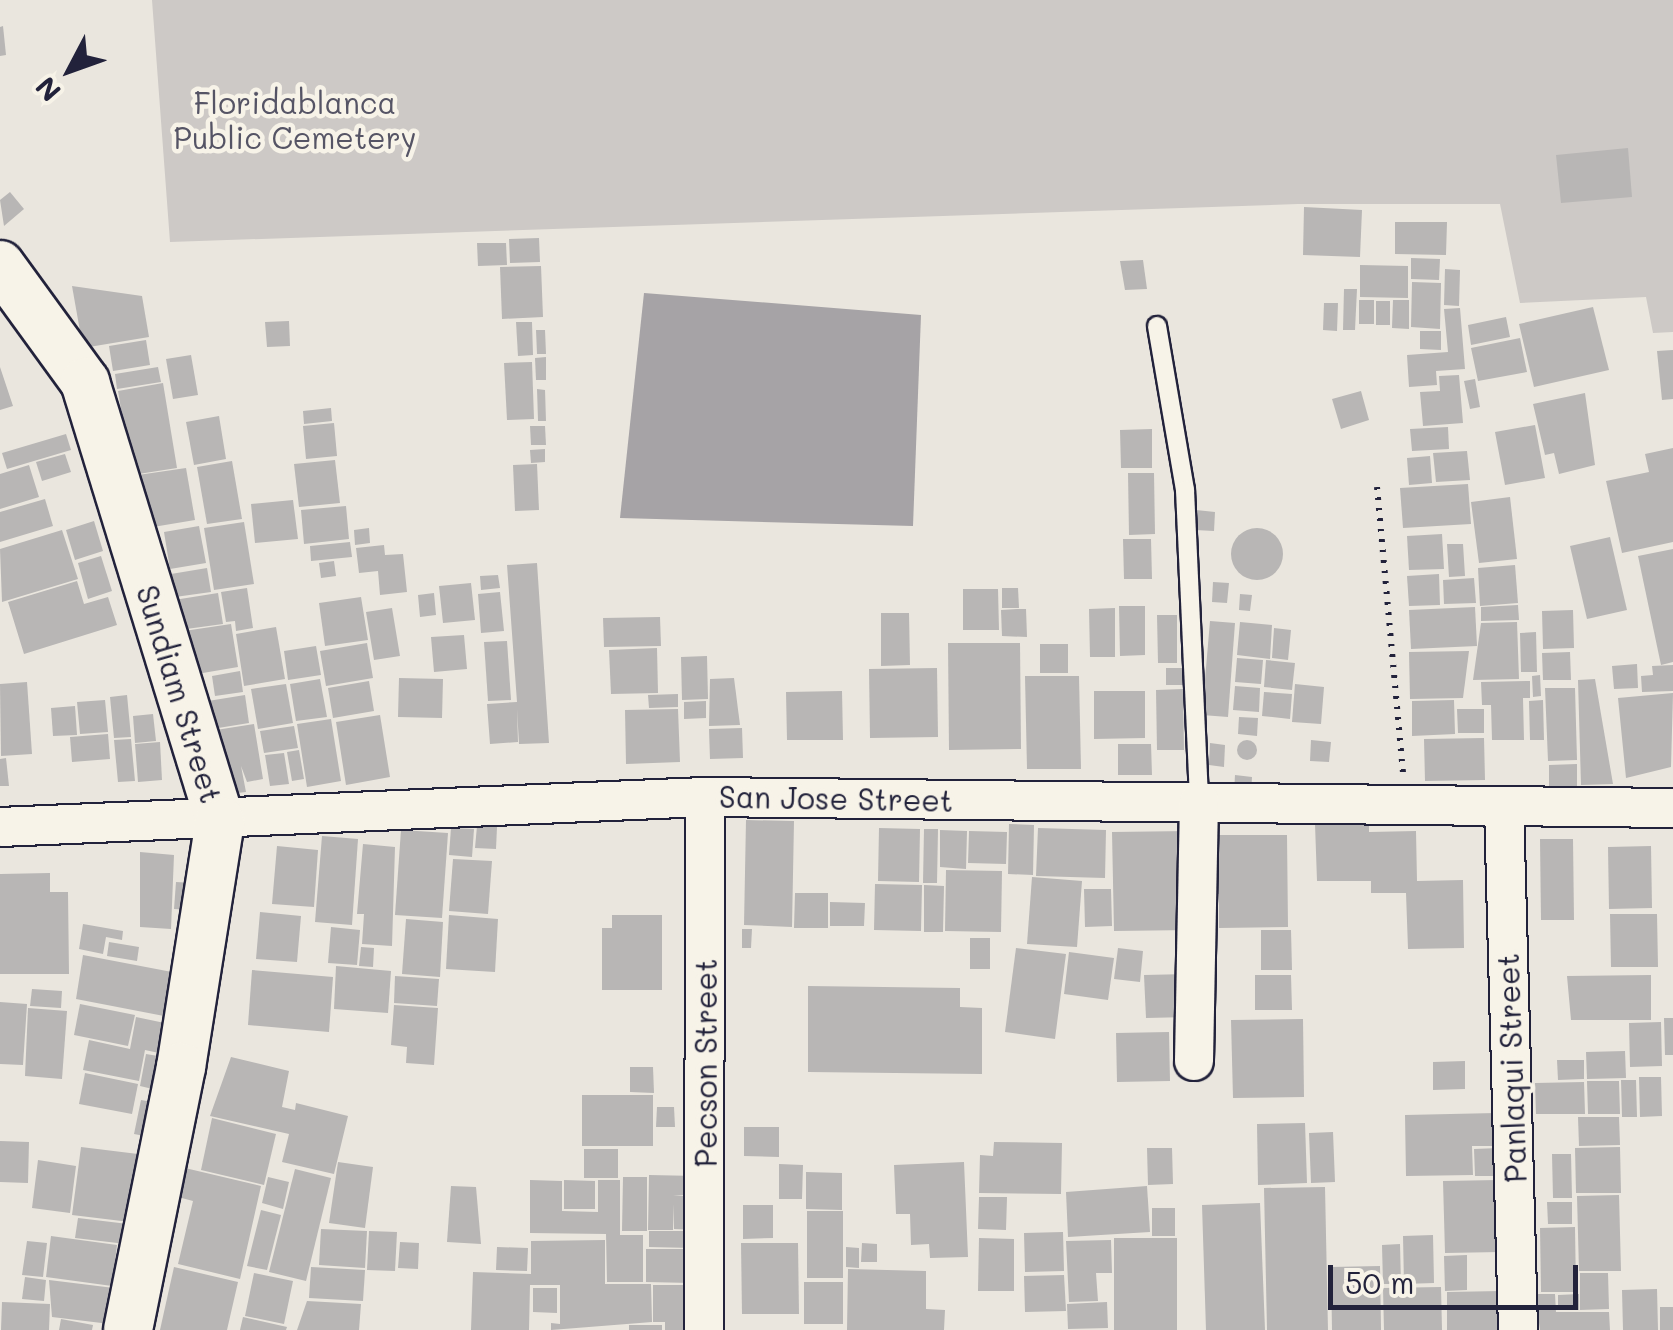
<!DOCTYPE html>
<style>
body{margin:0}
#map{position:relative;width:1673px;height:1330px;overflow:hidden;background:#eae6de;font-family:Mali,sans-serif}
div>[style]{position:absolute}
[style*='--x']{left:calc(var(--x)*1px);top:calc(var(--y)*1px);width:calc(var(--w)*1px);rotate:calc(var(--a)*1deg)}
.green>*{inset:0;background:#cdc9c6}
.water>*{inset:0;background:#a6a3a6}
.building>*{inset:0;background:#b8b6b5}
.round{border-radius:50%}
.path>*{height:6px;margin-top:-3px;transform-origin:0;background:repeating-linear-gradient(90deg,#22223b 0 2.5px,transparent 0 10.5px)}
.roads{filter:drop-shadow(2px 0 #22223b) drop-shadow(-2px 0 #22223b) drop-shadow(0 2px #22223b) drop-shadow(0 -2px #22223b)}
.service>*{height:18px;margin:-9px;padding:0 9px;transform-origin:9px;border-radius:9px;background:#f7f3e8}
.minor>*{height:38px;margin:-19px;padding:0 19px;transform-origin:19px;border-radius:19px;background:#f7f3e8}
.tertiary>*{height:48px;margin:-24px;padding:0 24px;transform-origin:24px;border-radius:24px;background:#f7f3e8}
span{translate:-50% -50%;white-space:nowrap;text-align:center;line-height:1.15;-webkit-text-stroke:9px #f7f3e8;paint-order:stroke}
.park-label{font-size:30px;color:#555465}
.street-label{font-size:30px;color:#22223b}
.north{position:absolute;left:20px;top:20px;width:100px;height:100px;-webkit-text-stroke:8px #f7f3e8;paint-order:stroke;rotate:229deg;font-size:28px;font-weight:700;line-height:40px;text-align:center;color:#22223b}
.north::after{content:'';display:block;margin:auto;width:35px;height:45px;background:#22223b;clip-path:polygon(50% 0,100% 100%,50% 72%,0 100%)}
.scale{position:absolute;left:1328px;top:1265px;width:250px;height:45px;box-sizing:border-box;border:5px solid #22223b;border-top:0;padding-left:12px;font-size:30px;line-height:35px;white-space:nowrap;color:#22223b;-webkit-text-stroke:8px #f7f3e8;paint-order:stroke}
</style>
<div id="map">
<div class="green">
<div style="clip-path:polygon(152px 0,1673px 0,1673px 332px,1653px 333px,1646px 297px,1520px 303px,1500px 204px,1298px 204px,170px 242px)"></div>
</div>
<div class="water">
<div style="clip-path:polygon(644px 293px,921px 315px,913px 526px,620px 518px)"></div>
</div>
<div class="building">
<div style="clip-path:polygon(3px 26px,6px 55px,0 56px,0 27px)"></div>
<div style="clip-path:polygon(1628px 148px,1632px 197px,1561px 203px,1556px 155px)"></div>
<div style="clip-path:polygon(10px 192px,24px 209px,4px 226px,0 200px)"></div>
<div style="clip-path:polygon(1304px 207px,1362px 210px,1360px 257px,1303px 255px)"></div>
<div style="clip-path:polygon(1395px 222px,1447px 222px,1446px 255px,1395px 254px)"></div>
<div style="clip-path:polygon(539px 238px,540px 262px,510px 263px,509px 239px)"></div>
<div style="clip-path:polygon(477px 243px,506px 243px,507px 265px,478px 266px)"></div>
<div style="clip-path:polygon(1411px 258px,1440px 259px,1439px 280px,1411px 279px)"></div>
<div style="clip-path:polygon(1143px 260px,1147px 289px,1125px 290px,1120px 261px)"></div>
<div style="clip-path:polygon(1360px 265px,1408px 266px,1408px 298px,1360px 297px)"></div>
<div style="clip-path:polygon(541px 266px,543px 317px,502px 319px,500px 267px)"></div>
<div style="clip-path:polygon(1445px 269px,1460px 270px,1459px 306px,1444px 305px)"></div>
<div style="clip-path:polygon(1412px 282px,1441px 283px,1440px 329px,1411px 327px)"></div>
<div style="clip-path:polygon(72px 286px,142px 296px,149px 337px,83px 348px)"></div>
<div style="clip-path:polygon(1344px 289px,1357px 289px,1355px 330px,1343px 330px)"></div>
<div style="clip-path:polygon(1359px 300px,1374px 300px,1374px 324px,1359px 324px)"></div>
<div style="clip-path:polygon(1393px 300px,1409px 300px,1409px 329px,1392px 328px)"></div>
<div style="clip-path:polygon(1376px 301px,1390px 301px,1390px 325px,1376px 325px)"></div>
<div style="clip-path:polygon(1324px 303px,1338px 303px,1337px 331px,1323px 330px)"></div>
<div style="clip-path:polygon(1593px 307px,1609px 370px,1534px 387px,1519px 324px)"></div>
<div style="clip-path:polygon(1460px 308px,1465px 369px,1436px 371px,1437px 385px,1409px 387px,1407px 355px,1448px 352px,1444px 309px)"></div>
<div style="clip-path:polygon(1506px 317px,1510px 337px,1471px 345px,1468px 325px)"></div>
<div style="clip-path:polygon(289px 321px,290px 346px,267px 347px,265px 322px)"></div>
<div style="clip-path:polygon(516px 322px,532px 322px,533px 355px,518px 356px)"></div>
<div style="clip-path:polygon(536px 330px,545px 330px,546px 354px,537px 354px)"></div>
<div style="clip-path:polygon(1420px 331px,1441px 331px,1441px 350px,1420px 349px)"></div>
<div style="clip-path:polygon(1520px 338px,1527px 372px,1478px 381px,1471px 348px)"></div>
<div style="clip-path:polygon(146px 340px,150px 365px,113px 371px,109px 346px)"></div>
<div style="clip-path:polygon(1673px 350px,1673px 399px,1662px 400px,1657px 351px)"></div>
<div style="clip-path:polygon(191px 355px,198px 395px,173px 399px,166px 359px)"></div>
<div style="clip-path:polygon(546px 357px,546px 380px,536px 380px,535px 358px)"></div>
<div style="clip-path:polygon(532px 362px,534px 419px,507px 420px,504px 363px)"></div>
<div style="clip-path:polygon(0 367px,13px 406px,0 410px)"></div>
<div style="clip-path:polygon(158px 367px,161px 382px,117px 389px,115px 374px)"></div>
<div style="clip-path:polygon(1459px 375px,1463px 423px,1423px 426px,1420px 392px,1440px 391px,1439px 376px)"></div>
<div style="clip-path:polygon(1475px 379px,1480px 407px,1470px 409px,1464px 381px)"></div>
<div style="clip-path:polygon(163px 383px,177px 468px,132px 475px,118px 391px)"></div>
<div style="clip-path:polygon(537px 389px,545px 390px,546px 421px,538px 421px)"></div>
<div style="clip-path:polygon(1361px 391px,1369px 420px,1341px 429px,1332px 399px)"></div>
<div style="clip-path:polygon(1585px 393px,1595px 465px,1559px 474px,1554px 453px,1545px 455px,1533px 404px)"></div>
<div style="clip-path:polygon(331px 408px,332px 421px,304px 424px,303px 411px)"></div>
<div style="clip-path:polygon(219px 416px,226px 459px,194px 465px,186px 422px)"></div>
<div style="clip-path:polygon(334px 423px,337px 456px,306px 459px,303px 426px)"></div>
<div style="clip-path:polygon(1535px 425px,1545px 478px,1505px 485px,1495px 432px)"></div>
<div style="clip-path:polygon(530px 426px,545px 426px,546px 445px,531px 445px)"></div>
<div style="clip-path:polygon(1448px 427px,1449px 449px,1412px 451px,1410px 429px)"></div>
<div style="clip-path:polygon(1152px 429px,1152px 468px,1121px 468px,1120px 430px)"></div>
<div style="clip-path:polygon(66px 434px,71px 450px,7px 469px,2px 453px)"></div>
<div style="clip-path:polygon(1673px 448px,1673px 542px,1622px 553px,1606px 481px,1649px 472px,1645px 454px)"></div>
<div style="clip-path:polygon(545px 449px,545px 462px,531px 463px,530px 450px)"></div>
<div style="clip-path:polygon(1467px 451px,1470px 480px,1436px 482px,1433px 453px)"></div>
<div style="clip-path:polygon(65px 454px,71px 472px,42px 481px,36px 462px)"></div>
<div style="clip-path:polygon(1430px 456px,1432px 483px,1409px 485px,1407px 458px)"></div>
<div style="clip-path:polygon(335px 460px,340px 503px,299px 507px,294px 464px)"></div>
<div style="clip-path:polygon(232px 461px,242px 519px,207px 524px,197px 467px)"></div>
<div style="clip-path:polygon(537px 464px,539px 510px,515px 511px,513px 465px)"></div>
<div style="clip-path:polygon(29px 465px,39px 497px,0 509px,0 474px)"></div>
<div style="clip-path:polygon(186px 468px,195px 520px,147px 528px,138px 475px)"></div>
<div style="clip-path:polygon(1128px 473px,1154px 473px,1155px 534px,1129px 535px)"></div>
<div style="clip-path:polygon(1468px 484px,1471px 524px,1403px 528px,1400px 488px)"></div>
<div style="clip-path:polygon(1510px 497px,1517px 559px,1479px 563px,1471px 502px)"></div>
<div style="clip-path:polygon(45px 499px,53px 526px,0 542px,0 512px)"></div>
<div style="clip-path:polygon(293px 500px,298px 539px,255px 543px,251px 504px)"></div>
<div style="clip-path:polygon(346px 506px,349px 539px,304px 544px,301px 510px)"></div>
<div style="clip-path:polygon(1196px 510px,1215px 512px,1214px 531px,1195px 530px)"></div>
<div style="clip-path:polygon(94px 521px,103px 551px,75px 560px,66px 530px)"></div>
<div style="clip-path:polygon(244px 522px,254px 584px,214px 590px,204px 528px)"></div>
<div style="clip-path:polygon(199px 526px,206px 563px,170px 569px,164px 532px)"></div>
<div class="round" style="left:1231px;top:528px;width:52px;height:52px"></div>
<div style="clip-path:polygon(369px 528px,370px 543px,355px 545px,354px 530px)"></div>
<div style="clip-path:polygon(62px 530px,78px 579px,2px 602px,0 549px)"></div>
<div style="clip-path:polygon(1442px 534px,1444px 569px,1409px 570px,1407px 536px)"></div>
<div style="clip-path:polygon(1610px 537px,1627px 610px,1587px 619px,1570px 546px)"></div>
<div style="clip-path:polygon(1123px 539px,1151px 539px,1152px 579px,1124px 579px)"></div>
<div style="clip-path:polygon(350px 542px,352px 557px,311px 561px,310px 546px)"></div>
<div style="clip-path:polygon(1447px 544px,1463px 544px,1465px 576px,1449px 577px)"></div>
<div style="clip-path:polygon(384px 545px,385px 555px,403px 554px,407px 592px,380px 595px,378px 571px,359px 573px,356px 548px)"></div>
<div style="clip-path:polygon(1673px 549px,1673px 662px,1661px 665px,1638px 556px)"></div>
<div style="clip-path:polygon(101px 556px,112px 591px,88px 599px,78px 563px)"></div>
<div style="clip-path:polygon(334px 561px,336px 576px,321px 578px,319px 563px)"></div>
<div style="clip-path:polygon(537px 563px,549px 743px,519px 744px,517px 709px,518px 742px,490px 744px,487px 704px,517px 702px,507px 565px)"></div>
<div style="clip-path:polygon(1515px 565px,1518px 603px,1480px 606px,1478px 568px)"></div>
<div style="clip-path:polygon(207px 568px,211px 592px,175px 597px,171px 574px)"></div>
<div style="clip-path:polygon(1439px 574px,1440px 605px,1409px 606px,1407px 576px)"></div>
<div style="clip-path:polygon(498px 575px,500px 588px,481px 590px,480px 576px)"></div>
<div style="clip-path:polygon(1474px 578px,1476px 603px,1444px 604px,1443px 580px)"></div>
<div style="clip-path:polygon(77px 581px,84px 604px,108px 597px,117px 625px,24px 654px,8px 602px)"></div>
<div style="clip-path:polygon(1213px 582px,1229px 583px,1227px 603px,1212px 602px)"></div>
<div style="clip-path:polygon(471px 583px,475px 620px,443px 623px,439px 586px)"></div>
<div style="clip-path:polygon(247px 588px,253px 628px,236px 631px,235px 621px,226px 622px,221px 592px)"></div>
<div style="clip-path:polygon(1002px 588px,1018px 588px,1019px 608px,1002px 608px)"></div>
<div style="clip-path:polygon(963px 589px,998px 589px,999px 630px,963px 630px)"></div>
<div style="clip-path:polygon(500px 592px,504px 631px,481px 633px,478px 594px)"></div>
<div style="clip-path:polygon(218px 593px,223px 624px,179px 630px,174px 600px)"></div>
<div style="clip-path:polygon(434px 593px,436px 615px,420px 617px,418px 595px)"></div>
<div style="clip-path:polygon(1240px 594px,1252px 595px,1250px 611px,1239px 610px)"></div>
<div style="clip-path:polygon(361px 597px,368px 640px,325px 646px,319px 603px)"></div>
<div style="clip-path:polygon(1518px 605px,1519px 620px,1481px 621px,1481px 607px)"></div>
<div style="clip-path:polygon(1119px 606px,1145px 606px,1145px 655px,1120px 656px)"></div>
<div style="clip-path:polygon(1475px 607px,1477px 646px,1411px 649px,1409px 610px)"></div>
<div style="clip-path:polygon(392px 608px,400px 656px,374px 660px,366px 612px)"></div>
<div style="clip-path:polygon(1115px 608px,1115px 657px,1090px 657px,1089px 609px)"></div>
<div style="clip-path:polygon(1017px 609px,1026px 609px,1027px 637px,1002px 636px,1001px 610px)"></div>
<div style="clip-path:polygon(1573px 610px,1574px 648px,1543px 649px,1542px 611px)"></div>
<div style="clip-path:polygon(881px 613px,909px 613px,910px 665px,881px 666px)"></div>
<div style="clip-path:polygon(1157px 615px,1177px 615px,1177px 663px,1158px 663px)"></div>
<div style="clip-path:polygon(660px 617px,661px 646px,604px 647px,603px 618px)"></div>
<div style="clip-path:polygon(1210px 621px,1235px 623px,1228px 717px,1202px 715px)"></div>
<div style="clip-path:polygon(1240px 622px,1272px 625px,1270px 659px,1237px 655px)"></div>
<div style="clip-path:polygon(1517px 622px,1519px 679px,1473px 680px,1481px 623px)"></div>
<div style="clip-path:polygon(231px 624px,238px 667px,191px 675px,184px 631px)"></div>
<div style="clip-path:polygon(276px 627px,285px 679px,244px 686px,236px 634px)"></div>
<div style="clip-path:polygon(1274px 628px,1291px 630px,1288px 660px,1272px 658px)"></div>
<div style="clip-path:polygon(1536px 632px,1537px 672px,1521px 672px,1520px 633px)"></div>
<div style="clip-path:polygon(464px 635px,467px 669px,434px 672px,431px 637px)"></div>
<div style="clip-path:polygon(507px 641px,511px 700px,488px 701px,484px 642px)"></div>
<div style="clip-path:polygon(367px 643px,373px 678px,326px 686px,320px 651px)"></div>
<div style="clip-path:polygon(948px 643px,1020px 643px,1021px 749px,949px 750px)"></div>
<div style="clip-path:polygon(1040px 644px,1068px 644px,1068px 673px,1040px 673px)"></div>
<div style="clip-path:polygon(316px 646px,321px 675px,288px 680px,284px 651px)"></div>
<div style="clip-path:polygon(657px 648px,658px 693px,611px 694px,609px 650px)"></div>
<div style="clip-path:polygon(1469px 651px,1463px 698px,1410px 699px,1409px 652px)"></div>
<div style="clip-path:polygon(1570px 652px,1571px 680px,1543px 680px,1542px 653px)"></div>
<div style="clip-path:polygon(707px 656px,708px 699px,682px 700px,681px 657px)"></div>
<div style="clip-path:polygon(1237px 658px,1263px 660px,1261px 684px,1235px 682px)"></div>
<div style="clip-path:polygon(1266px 660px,1295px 663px,1292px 690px,1264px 687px)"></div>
<div style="clip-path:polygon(1637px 664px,1638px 688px,1614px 689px,1612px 666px)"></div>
<div style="clip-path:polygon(1673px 665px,1673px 691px,1642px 692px,1641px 676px,1653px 675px,1652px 666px)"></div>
<div style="clip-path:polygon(937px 668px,938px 737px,870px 738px,869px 669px)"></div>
<div style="clip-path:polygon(1166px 668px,1184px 668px,1185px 685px,1166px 685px)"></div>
<div style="clip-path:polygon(240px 671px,243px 692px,215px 696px,212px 676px)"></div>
<div style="clip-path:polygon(1540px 675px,1541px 696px,1533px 697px,1532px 676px)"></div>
<div style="clip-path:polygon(1025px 676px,1079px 676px,1081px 769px,1027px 769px)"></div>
<div style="clip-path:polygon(399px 678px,443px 679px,442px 718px,398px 717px)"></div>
<div style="clip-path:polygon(734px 678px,740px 725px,709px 726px,710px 679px)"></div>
<div style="clip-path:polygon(320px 679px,327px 717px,296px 721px,290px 684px)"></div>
<div style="clip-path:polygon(1595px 679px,1613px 784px,1581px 785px,1578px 680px)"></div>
<div style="clip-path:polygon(369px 681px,374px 711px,333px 718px,328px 688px)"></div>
<div style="clip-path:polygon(1530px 681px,1530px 698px,1523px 698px,1524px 740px,1492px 740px,1491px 705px,1482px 705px,1481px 682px)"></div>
<div style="clip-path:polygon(27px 682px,32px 754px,1px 756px,0 684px)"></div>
<div style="clip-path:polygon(286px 684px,293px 723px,258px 729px,251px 689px)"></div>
<div style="clip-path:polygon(1295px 684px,1324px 687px,1321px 724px,1292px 722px)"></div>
<div style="clip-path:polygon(1235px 686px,1260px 688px,1259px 712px,1233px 710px)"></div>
<div style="clip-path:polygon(1545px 688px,1575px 688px,1577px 760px,1548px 761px)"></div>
<div style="clip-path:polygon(1183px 689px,1184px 750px,1157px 750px,1156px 690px)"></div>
<div style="clip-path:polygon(842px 691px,843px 740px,787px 740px,786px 692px)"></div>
<div style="clip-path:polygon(1094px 691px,1145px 691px,1145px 738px,1094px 739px)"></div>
<div style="clip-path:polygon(1264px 692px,1292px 694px,1290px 719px,1262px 716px)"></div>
<div style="clip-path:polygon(1673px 693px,1671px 767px,1626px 778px,1618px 698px)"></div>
<div style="clip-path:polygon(678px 694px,678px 707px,649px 708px,648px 695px)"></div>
<div style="clip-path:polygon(127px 695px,131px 737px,114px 738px,110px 697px)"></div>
<div style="clip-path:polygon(245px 695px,249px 723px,212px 729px,208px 701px)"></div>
<div style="clip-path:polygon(105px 700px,108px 732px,80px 734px,77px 702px)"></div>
<div style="clip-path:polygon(1454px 700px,1455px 734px,1412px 736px,1412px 701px)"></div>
<div style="clip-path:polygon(1543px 700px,1544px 740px,1530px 740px,1529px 701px)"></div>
<div style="clip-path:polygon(706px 701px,706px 718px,684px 719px,684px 702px)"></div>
<div style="clip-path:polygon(75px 706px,77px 735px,53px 736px,51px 708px)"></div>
<div style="clip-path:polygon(678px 709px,680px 762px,626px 764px,625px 710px)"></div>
<div style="clip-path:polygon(1457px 709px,1484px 709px,1484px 733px,1458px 733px)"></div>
<div style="clip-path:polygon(153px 714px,156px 741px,135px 743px,133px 716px)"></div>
<div style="clip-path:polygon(380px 715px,390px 777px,346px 785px,336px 722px)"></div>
<div style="clip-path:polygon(1239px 717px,1258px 718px,1257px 736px,1238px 734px)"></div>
<div style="clip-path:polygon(331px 719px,341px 781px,307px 787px,297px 724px)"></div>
<div style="clip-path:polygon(254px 724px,263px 779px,247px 782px,241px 766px,246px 792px,229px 794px,216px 730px)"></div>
<div style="clip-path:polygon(294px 726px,298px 748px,264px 753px,260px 731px)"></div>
<div style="clip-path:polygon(742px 728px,743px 758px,710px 759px,709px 729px)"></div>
<div style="clip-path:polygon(108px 734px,110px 759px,72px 762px,70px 737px)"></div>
<div style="clip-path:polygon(1484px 738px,1485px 780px,1425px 781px,1424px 739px)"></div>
<div style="clip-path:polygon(131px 739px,135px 781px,118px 782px,114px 740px)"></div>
<div class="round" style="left:1237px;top:740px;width:20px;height:20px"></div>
<div style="clip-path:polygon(1311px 740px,1331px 742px,1329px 762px,1310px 761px)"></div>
<div style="clip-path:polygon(160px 742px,162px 780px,138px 782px,135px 744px)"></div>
<div style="clip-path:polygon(1210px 743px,1225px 745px,1224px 767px,1209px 765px)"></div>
<div style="clip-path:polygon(1118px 744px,1151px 744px,1152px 775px,1118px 775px)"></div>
<div style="clip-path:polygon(299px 750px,304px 779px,292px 781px,287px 752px)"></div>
<div style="clip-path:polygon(284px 753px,289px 784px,270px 786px,265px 755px)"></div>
<div style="clip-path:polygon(6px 758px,9px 786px,0 786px,0 759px)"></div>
<div style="clip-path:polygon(1577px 764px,1577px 786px,1549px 787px,1549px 765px)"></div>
<div style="clip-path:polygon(1235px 775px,1252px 777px,1251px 794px,1234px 793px)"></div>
<div style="clip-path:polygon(746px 820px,794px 821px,792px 927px,744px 925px)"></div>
<div style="clip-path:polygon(1369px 823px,1369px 832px,1416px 831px,1417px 881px,1463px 880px,1464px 948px,1408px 949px,1406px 893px,1371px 893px,1371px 881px,1317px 881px,1315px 824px)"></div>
<div style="clip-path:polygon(1009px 824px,1034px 825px,1033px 875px,1008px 874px)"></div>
<div style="clip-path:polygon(477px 826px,497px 827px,496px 849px,475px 848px)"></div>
<div style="clip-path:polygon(451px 828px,474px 829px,472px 857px,449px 855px)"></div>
<div style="clip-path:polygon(879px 828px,920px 829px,919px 882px,878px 881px)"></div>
<div style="clip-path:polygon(1038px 828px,1106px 830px,1105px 878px,1036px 876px)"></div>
<div style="clip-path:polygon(924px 829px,938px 829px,937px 883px,923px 883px)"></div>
<div style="clip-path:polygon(401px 830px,448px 833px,442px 918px,395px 915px)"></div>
<div style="clip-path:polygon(940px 830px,967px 831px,966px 869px,940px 867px)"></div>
<div style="clip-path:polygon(969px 831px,1007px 832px,1006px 864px,968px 863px)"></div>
<div style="clip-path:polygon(1189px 831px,1191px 930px,1114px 931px,1112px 832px)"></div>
<div style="clip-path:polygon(1206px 835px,1287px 835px,1288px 927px,1219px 928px,1219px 894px,1206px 895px)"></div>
<div style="clip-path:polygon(322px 836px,358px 839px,352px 925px,315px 922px)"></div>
<div style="clip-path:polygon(1540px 839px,1573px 839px,1574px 920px,1541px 920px)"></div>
<div style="clip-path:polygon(363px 844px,395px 847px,392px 946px,362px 944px,364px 914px,357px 914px)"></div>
<div style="clip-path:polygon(277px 846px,318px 850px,314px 907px,272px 904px)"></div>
<div style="clip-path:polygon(1651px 846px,1652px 908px,1609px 909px,1608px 847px)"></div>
<div style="clip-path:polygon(140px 852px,174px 855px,171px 929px,140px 927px)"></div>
<div style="clip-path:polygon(453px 859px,492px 861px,488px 914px,449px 911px)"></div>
<div style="clip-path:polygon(946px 870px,1002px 871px,1001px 932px,945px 931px)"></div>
<div style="clip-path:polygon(50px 873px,50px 892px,68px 892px,69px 974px,0 974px,0 874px)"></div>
<div style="clip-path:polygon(1032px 877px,1082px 881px,1077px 947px,1027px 944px)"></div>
<div style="clip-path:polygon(176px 882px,193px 883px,192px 910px,174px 909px)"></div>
<div style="clip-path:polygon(875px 884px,922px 885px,921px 931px,874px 930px)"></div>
<div style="clip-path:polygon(924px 885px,944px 886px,943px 932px,924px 932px)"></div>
<div style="clip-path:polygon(1084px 889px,1111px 889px,1112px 926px,1085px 927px)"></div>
<div style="clip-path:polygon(795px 893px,828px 893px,828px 928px,794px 928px)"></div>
<div style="clip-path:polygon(830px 902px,865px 903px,864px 926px,830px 926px)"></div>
<div style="clip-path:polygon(260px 912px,301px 916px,297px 962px,256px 959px)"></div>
<div style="clip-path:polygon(1610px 914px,1657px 914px,1658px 967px,1611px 967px)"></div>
<div style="clip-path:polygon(449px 915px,498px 919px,495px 972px,446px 969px)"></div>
<div style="clip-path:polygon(612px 915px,662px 915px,662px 990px,602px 990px,602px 928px,612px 928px)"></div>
<div style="clip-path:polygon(406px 919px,443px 922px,440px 977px,402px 974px)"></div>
<div style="clip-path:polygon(83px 924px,123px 931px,122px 940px,106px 937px,103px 954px,79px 949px)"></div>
<div style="clip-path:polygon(331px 927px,360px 930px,357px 965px,328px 963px)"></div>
<div style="clip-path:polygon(742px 929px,752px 929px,751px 948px,742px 948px)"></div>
<div style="clip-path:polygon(1261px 930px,1291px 930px,1292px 970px,1261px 970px)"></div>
<div style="clip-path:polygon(970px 938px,990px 938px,990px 969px,970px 969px)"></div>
<div style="clip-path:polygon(109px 942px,139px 947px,137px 961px,107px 956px)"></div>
<div style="clip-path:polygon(361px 947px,374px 948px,373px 967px,359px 966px)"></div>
<div style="clip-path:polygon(1016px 948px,1066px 954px,1055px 1039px,1005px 1032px)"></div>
<div style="clip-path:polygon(1118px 948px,1143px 951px,1140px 982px,1114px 979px)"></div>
<div style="clip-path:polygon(1069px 952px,1114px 958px,1108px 1000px,1064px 994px)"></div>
<div style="clip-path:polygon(83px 955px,172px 972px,164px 1016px,76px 999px)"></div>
<div style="clip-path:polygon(336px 966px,391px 971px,388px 1013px,334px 1009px)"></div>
<div style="clip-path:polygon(252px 970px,333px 977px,329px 1032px,248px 1025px)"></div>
<div style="clip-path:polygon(1188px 974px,1189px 1017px,1146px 1018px,1144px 975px)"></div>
<div style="clip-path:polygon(1255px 975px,1291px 975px,1292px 1010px,1255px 1010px)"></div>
<div style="clip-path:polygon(1651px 975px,1651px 1020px,1571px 1020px,1567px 976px)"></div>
<div style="clip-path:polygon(395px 976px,439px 979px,437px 1006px,394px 1003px)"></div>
<div style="clip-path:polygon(808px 986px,960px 988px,960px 1007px,982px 1008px,982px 1074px,808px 1072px)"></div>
<div style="clip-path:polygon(32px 989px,62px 991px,61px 1008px,30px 1006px)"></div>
<div style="clip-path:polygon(0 1002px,27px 1004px,23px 1065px,0 1064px)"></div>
<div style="clip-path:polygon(80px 1004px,135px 1015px,128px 1046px,74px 1035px)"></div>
<div style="clip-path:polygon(394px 1005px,438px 1008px,434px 1065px,406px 1063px,407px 1047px,391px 1045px)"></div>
<div style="clip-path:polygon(28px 1008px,67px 1011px,62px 1079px,25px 1076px)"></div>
<div style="clip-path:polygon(136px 1017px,179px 1026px,173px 1056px,145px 1050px,139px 1081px,83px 1070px,89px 1040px,130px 1049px)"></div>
<div style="clip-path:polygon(1664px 1018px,1673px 1018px,1673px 1055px,1665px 1055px)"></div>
<div style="clip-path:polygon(1303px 1019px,1304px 1097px,1233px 1098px,1231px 1020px)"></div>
<div style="clip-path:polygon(1661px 1022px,1662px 1066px,1630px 1067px,1629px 1023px)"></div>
<div style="clip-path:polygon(1169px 1032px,1170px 1081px,1117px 1082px,1116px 1033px)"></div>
<div style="clip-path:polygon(1625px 1051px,1626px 1078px,1587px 1079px,1586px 1052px)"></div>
<div style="clip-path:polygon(146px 1054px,164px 1057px,157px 1090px,140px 1086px)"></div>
<div style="clip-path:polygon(231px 1057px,289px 1071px,282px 1107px,295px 1110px,296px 1103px,348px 1116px,334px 1174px,282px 1162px,289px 1134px,210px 1116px)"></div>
<div style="clip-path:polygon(1557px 1060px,1584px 1060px,1584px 1079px,1558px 1080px)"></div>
<div style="clip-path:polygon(1465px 1061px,1465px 1089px,1433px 1090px,1433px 1062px)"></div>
<div style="clip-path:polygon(630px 1067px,653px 1067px,654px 1093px,630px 1092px)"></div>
<div style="clip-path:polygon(85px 1073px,138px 1084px,132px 1114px,79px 1104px)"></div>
<div style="clip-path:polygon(1639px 1077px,1661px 1077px,1662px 1116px,1640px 1117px)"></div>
<div style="clip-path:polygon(1621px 1080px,1636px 1080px,1637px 1117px,1622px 1117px)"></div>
<div style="clip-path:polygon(1587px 1081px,1619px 1081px,1620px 1114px,1588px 1114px)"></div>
<div style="clip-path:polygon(1584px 1082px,1585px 1114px,1536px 1114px,1535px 1083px)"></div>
<div style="clip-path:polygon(582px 1095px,653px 1095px,653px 1146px,582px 1146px)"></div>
<div style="clip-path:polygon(141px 1100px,169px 1105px,161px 1139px,134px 1134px)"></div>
<div style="clip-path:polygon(657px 1107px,674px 1107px,675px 1127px,656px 1127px)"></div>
<div style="clip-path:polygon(1496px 1113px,1496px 1146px,1472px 1146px,1473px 1175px,1406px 1176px,1405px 1115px)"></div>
<div style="clip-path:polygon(1578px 1117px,1619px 1117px,1620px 1145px,1579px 1146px)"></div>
<div style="clip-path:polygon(212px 1118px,276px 1134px,264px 1185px,201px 1170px)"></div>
<div style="clip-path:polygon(1305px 1123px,1307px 1183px,1258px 1185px,1257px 1124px)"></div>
<div style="clip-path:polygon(744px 1127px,779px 1127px,779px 1157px,744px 1156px)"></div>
<div style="clip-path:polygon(1333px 1132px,1335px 1182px,1311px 1183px,1309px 1133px)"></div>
<div style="clip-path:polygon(0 1141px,29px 1142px,28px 1183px,0 1182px)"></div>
<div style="clip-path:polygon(994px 1142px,1062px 1143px,1061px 1194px,979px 1193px,980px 1155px,993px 1156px)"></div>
<div style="clip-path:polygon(81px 1147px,138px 1154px,130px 1222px,72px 1215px)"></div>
<div style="clip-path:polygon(1620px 1147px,1621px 1193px,1576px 1193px,1575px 1148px)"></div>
<div style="clip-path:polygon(1147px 1148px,1172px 1148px,1173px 1184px,1148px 1185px)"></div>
<div style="clip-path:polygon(1499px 1148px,1499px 1176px,1475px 1176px,1474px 1149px)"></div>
<div style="clip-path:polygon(584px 1149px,618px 1149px,618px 1178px,584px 1178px)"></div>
<div style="clip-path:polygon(1552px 1154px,1571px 1154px,1572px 1198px,1553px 1198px)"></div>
<div style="clip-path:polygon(38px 1160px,76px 1166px,70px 1213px,32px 1208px)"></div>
<div style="clip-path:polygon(338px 1162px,373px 1167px,365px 1228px,329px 1223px)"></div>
<div style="clip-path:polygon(964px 1162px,968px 1257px,930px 1258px,929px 1244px,911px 1245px,910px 1214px,896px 1214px,894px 1165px)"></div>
<div style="clip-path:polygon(779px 1164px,803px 1165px,802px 1199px,779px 1199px)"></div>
<div style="clip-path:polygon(185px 1168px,261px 1186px,240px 1279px,178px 1264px,193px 1201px,178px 1197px)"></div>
<div style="clip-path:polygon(295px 1169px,331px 1178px,306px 1281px,269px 1272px)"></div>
<div style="clip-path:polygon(806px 1172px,842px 1173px,842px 1210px,806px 1209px)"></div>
<div style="clip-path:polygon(649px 1175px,697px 1176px,697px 1195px,673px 1195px,697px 1197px,697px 1230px,674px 1229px,673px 1204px,673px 1230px,648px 1230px)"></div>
<div style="clip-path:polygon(268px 1177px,289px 1182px,283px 1209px,262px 1203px)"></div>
<div style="clip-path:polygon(623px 1177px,647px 1177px,647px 1231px,622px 1231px)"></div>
<div style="clip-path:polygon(530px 1180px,562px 1181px,562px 1211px,598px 1212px,598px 1180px,620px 1180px,620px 1235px,643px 1235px,643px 1282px,607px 1282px,606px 1234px,530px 1233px)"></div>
<div style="clip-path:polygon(564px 1180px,595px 1181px,595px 1209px,564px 1209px)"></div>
<div style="clip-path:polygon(1498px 1180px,1500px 1252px,1445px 1253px,1443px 1181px)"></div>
<div style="clip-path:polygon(451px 1186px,476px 1187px,481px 1244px,447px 1242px)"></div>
<div style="clip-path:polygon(1147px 1186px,1150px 1232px,1068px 1237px,1066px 1192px)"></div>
<div style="clip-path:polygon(1325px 1187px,1328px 1330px,1267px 1330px,1264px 1188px)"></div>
<div style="clip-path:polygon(1619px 1195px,1621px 1271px,1579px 1271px,1577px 1196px)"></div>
<div style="clip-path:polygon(979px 1197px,1007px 1197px,1006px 1230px,978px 1229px)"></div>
<div style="clip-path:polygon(1547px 1202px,1572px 1202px,1572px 1224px,1548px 1224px)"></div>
<div style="clip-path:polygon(1260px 1203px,1265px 1330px,1206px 1330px,1202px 1205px)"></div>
<div style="clip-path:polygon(743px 1205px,773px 1205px,773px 1238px,743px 1239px)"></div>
<div style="clip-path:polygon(1152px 1208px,1175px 1208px,1175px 1236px,1152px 1236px)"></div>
<div style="clip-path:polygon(261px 1210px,281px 1215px,267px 1270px,247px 1266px)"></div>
<div style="clip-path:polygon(807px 1211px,843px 1211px,843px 1278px,807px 1278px)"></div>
<div style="clip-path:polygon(78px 1218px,128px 1224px,126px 1244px,75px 1238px)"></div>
<div style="clip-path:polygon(1575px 1227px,1576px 1292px,1541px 1292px,1540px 1228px)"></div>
<div style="clip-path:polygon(321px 1229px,367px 1231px,365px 1268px,319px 1265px)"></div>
<div style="clip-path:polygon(369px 1231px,397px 1232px,395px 1271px,367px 1270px)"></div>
<div style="clip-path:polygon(649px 1231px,692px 1231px,692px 1248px,649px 1247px)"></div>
<div style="clip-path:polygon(1063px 1232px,1064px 1271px,1025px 1272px,1024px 1233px)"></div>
<div style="clip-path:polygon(1433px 1235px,1434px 1283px,1404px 1284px,1403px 1236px)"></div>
<div style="clip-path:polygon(51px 1236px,117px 1245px,112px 1286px,46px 1277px)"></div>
<div style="clip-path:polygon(979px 1238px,1014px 1239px,1014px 1291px,978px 1291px)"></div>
<div style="clip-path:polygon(1114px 1238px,1177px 1238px,1177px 1330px,1114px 1330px)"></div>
<div style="clip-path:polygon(605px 1240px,605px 1284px,651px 1284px,652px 1322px,551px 1330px,551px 1323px,560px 1324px,560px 1285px,530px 1285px,529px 1330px,471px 1330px,473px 1272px,531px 1274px,531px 1241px)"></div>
<div style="clip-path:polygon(1111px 1240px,1112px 1273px,1096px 1273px,1098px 1301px,1069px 1302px,1066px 1241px)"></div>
<div style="clip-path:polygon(27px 1241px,47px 1243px,43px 1277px,22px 1275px)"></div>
<div style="clip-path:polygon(400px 1242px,419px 1243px,418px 1269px,398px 1268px)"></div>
<div style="clip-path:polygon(741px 1243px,798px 1243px,799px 1314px,742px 1314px)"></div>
<div style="clip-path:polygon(862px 1243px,877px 1244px,877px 1262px,861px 1262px)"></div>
<div style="clip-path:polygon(1400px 1244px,1401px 1284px,1383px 1284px,1382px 1245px)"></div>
<div style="clip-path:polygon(497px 1247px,528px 1248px,527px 1271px,496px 1270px)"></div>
<div style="clip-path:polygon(846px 1247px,859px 1248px,859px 1268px,846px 1267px)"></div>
<div style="clip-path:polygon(646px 1249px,692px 1249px,692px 1283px,646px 1282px)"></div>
<div style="clip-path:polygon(1467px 1255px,1467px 1290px,1445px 1291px,1444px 1256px)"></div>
<div style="clip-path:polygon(1380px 1266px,1381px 1330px,1332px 1330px,1331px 1267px)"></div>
<div style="clip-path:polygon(174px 1267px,238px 1282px,227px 1330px,160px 1330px)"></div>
<div style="clip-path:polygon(311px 1267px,365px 1270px,363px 1301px,309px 1298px)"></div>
<div style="clip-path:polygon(848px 1269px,926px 1271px,926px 1309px,945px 1310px,944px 1330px,847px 1330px)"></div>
<div style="clip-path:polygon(254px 1273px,293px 1281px,284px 1324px,245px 1316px)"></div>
<div style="clip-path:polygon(1580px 1273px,1608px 1273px,1609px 1309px,1580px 1310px)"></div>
<div style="clip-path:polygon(1064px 1275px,1066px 1311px,1025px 1312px,1024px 1276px)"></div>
<div style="clip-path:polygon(25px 1277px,46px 1280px,44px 1301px,22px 1299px)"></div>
<div style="clip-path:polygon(49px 1280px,114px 1288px,110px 1324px,52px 1317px)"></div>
<div style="clip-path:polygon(804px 1282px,843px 1282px,843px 1324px,804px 1324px)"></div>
<div style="clip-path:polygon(653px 1285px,692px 1285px,694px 1330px,665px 1330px,665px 1322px,653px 1322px)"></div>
<div style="clip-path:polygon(1441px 1287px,1442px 1330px,1384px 1330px,1383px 1288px)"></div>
<div style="clip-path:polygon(533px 1288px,557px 1288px,557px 1313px,533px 1312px)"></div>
<div style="clip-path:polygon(1657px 1289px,1658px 1330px,1623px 1330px,1622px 1290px)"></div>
<div style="clip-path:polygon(1501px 1291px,1502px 1330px,1447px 1330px,1447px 1292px)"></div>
<div style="clip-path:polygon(1535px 1294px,1555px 1294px,1556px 1312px,1609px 1312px,1610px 1330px,1540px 1330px)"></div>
<div style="clip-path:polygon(1579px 1294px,1579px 1310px,1558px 1310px,1558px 1295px)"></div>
<div style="clip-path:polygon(307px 1301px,361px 1304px,359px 1330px,297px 1330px)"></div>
<div style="clip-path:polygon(2px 1302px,50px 1304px,49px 1330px,1px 1330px)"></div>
<div style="clip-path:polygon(1107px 1302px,1108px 1328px,1068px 1329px,1067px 1304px)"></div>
<div style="clip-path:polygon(1660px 1307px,1673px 1307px,1673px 1330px,1660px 1330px)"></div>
<div style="clip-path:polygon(243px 1317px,287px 1327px,286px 1330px,240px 1330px)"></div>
<div style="clip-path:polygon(61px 1319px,93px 1325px,92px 1330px,59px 1330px)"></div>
<div style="clip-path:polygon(629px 1325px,662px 1325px,662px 1330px,629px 1330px)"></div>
</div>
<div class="path">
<div style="--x:1377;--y:487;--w:288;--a:84.8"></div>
</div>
<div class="roads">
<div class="service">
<div style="--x:1157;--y:326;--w:166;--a:80.3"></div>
<div style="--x:1185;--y:490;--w:311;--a:87.4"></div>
</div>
<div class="minor">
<div style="--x:1504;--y:806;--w:524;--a:88.47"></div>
<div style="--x:0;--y:827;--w:706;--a:-2.44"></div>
<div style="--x:705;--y:797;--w:968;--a:0.65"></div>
<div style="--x:1194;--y:1061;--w:260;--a:-88.9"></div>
<div style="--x:704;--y:1330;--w:533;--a:-89.89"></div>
</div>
<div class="tertiary">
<div style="--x:0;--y:265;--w:145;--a:54"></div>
<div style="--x:85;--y:382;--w:459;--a:72.9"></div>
<div style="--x:220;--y:821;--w:249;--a:99"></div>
<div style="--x:181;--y:1067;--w:268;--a:101.4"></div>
</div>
</div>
<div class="park-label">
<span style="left:295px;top:119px">Floridablanca<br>Public Cemetery</span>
</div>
<div class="street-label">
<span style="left:180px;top:694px;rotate:73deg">Sundiam Street</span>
<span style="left:836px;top:798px;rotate:1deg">San Jose Street</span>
<span style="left:705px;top:1063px;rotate:-90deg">Pecson Street</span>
<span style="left:1511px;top:1068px;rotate:-92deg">Panlaqui Street</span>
</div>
<div class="north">N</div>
<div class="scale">50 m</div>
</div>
